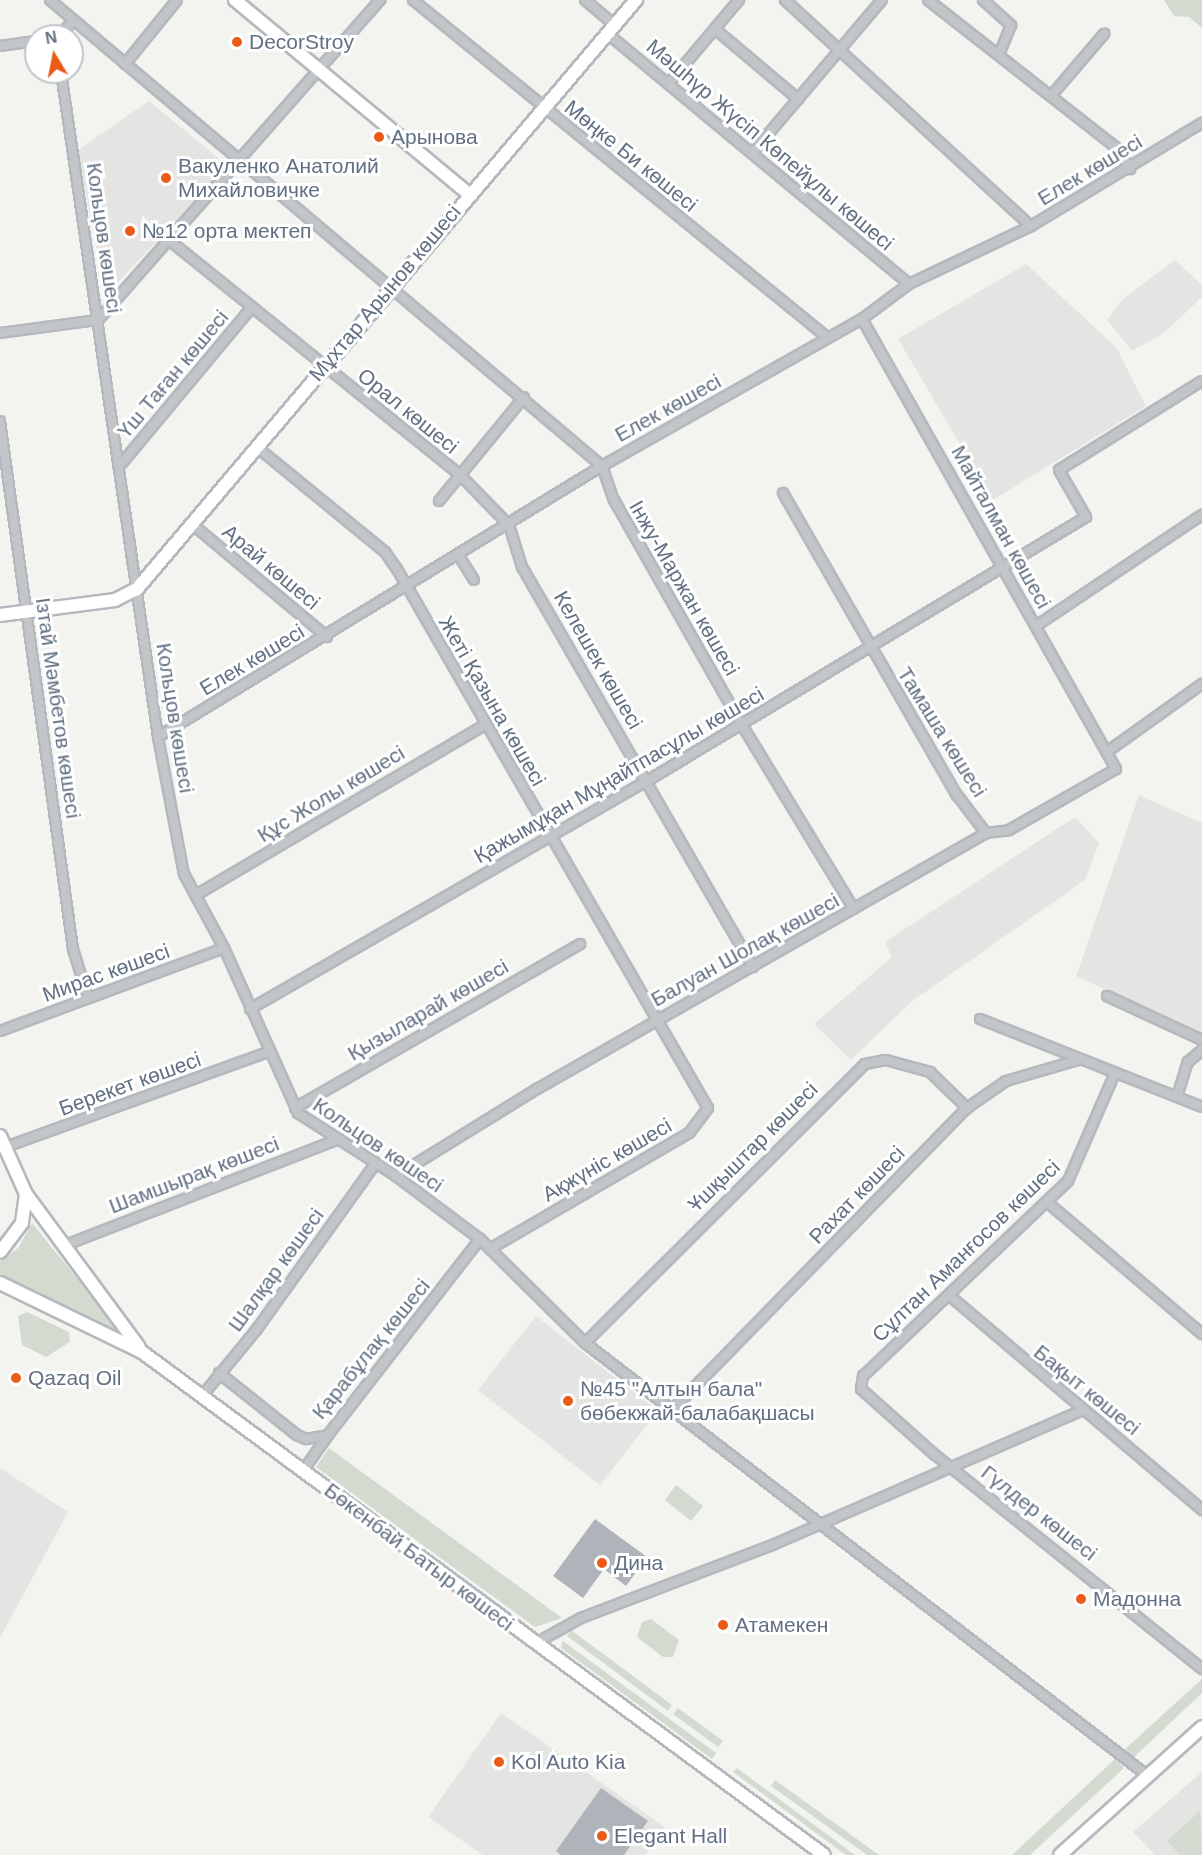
<!DOCTYPE html>
<meta charset="utf-8">
<style>
body{margin:0}
#map{position:relative;width:1202px;height:1855px;overflow:hidden;background:#f3f4ef;font-family:Helvetica,sans-serif}
div>[style]{position:absolute}
[style*='--x']{left:calc(var(--x)*1px);top:calc(var(--y)*1px);width:calc(var(--w)*1px);rotate:calc(var(--a)*1deg)}
.built>*{inset:0;background:#e4e5e3}
.green>*{inset:0;background:#d3dbd0}
.building>*{inset:0;background:#aeb4ba}
.roads{filter:drop-shadow(2px 0 #b5b9be) drop-shadow(-2px 0 #b5b9be) drop-shadow(0 2px #b5b9be) drop-shadow(0 -2px #b5b9be)}
.street>*{height:8px;margin:-4px;padding:0 4px;transform-origin:4px;border-radius:4px;background:#c3c6c9}
.secondary>*{height:12px;margin:-6px;padding:0 6px;transform-origin:6px;border-radius:6px;background:#fff}
.dots>*{width:16px;height:16px;translate:-50% -50%;box-sizing:border-box;border:3px solid #fff;border-radius:50%}
span{translate:-50% -50%;white-space:nowrap;text-align:center;line-height:1.15;-webkit-text-stroke:6px #fff;paint-order:stroke}
.poi-label{font-size:21px;color:#617082}
.left{translate:0 -50%;text-align:left}
.street-label{font-size:21px;color:#617082}
.north{position:absolute;left:24px;top:24px;width:60px;height:60px;box-sizing:border-box;background:#fff;border:2px solid #c0c6cd;border-radius:50%;rotate:350deg;font-size:16px;font-weight:700;line-height:24px;text-align:center;color:#617082}
.north::after{content:'';display:block;margin:auto;width:21px;height:27px;background:#eb5b18;clip-path:polygon(50% 0,100% 100%,50% 72%,0 100%)}
</style>
<div id="map">
<div class="built">
<div style="clip-path:polygon(149px 101px,228px 166px,105px 296px,78px 150px)"></div>
<div style="clip-path:polygon(1175px 260px,1202px 285px,1202px 297px,1164px 333px,1132px 351px,1107px 320px,1123px 299px)"></div>
<div style="clip-path:polygon(1026px 264px,1116px 347px,1146px 406px,993px 500px,898px 339px)"></div>
<div style="clip-path:polygon(1139px 795px,1202px 823px,1202px 1034px,1076px 976px)"></div>
<div style="clip-path:polygon(1075px 817px,1099px 843px,1085px 880px,911px 1002px,851px 1060px,814px 1024px,892px 957px,885px 942px)"></div>
<div style="clip-path:polygon(536px 1316px,658px 1411px,600px 1485px,478px 1390px)"></div>
<div style="clip-path:polygon(0 1468px,68px 1512px,0 1638px)"></div>
<div style="clip-path:polygon(501px 1713px,665px 1827px,645px 1855px,483px 1855px,428px 1817px)"></div>
<div style="clip-path:polygon(1202px 1772px,1202px 1855px,1155px 1855px,1133px 1832px)"></div>
</div>
<div class="green">
<div style="clip-path:polygon(1164px 0,1202px 0,1202px 28px,1189px 17px,1174px 16px)"></div>
<div style="clip-path:polygon(32px 1223px,125px 1337px,0 1275px,0 1261px,18px 1248px)"></div>
<div style="clip-path:polygon(27px 1312px,69px 1332px,70px 1342px,46px 1357px,22px 1345px,18px 1316px)"></div>
<div style="clip-path:polygon(329px 1448px,562px 1618px,535px 1627px,316px 1467px)"></div>
<div style="clip-path:polygon(676px 1485px,703px 1506px,691px 1521px,665px 1500px)"></div>
<div style="clip-path:polygon(651px 1619px,679px 1640px,673px 1657px,663px 1657px,637px 1637px,642px 1622px)"></div>
<div style="clip-path:polygon(571px 1630px,672px 1705px,668px 1711px,567px 1636px)"></div>
<div style="clip-path:polygon(563px 1641px,716px 1753px,712px 1759px,561px 1648px)"></div>
<div style="clip-path:polygon(1202px 1679px,1202px 1693px,1133px 1758px,1125px 1749px)"></div>
<div style="clip-path:polygon(678px 1708px,723px 1741px,718px 1747px,673px 1714px)"></div>
<div style="clip-path:polygon(1115px 1759px,1124px 1768px,1030px 1855px,1012px 1855px)"></div>
<div style="clip-path:polygon(737px 1768px,855px 1855px,846px 1855px,733px 1772px)"></div>
<div style="clip-path:polygon(775px 1780px,879px 1855px,867px 1855px,771px 1786px)"></div>
<div style="clip-path:polygon(1200px 1811px,1202px 1855px,1180px 1855px,1167px 1841px)"></div>
</div>
<div class="building">
<div style="clip-path:polygon(595px 1519px,647px 1557px,626px 1586px,604px 1569px,583px 1598px,553px 1576px)"></div>
<div style="clip-path:polygon(601px 1788px,648px 1821px,624px 1855px,561px 1855px,556px 1851px)"></div>
</div>
<div class="roads">
<div class="street">
<div style="--x:50;--y:0;--w:722;--a:40.17"></div>
<div style="--x:602;--y:466;--w:36;--a:71"></div>
<div style="--x:614;--y:500;--w:259;--a:60.4"></div>
<div style="--x:742;--y:725;--w:215;--a:58.7"></div>
<div style="--x:413;--y:0;--w:535;--a:39.16"></div>
<div style="--x:585;--y:0;--w:39;--a:40"></div>
<div style="--x:785;--y:0;--w:334;--a:42.6"></div>
<div style="--x:928;--y:0;--w:240;--a:38.1"></div>
<div style="--x:1117;--y:148;--w:25;--a:58"></div>
<div style="--x:983;--y:0;--w:38;--a:42"></div>
<div style="--x:1011;--y:25;--w:31;--a:112"></div>
<div style="--x:715;--y:29;--w:109;--a:40.1"></div>
<div style="--x:608;--y:34;--w:391;--a:39.7"></div>
<div style="--x:59;--y:36;--w:21;--a:-47"></div>
<div style="--x:0;--y:46;--w:36;--a:-8"></div>
<div style="--x:125;--y:64;--w:82;--a:-50.9"></div>
<div style="--x:61;--y:72;--w:672;--a:81.7"></div>
<div style="--x:158;--y:737;--w:139;--a:79.3"></div>
<div style="--x:184;--y:874;--w:84;--a:61.6"></div>
<div style="--x:224;--y:948;--w:181;--a:65.8"></div>
<div style="--x:298;--y:1113;--w:117;--a:32.7"></div>
<div style="--x:396;--y:1176;--w:105;--a:36.9"></div>
<div style="--x:480;--y:1239;--w:148;--a:44.7"></div>
<div style="--x:585;--y:1343;--w:710;--a:37.56"></div>
<div style="--x:669;--y:83;--w:109;--a:-49.9"></div>
<div style="--x:1051;--y:96;--w:82;--a:-49.5"></div>
<div style="--x:753;--y:152;--w:199;--a:-49.7"></div>
<div style="--x:169;--y:240;--w:374;--a:38.9"></div>
<div style="--x:460;--y:475;--w:70;--a:45.6"></div>
<div style="--x:509;--y:525;--w:44;--a:72.8"></div>
<div style="--x:522;--y:567;--w:462;--a:60"></div>
<div style="--x:0;--y:333;--w:99;--a:-7.6"></div>
<div style="--x:98;--y:320;--w:427;--a:-48.6"></div>
<div style="--x:0;--y:421;--w:533;--a:82.13"></div>
<div style="--x:73;--y:949;--w:51;--a:73"></div>
<div style="--x:258;--y:448;--w:164;--a:39.3"></div>
<div style="--x:385;--y:552;--w:21;--a:55"></div>
<div style="--x:397;--y:569;--w:622;--a:60.02"></div>
<div style="--x:708;--y:1108;--w:31;--a:127"></div>
<div style="--x:689;--y:1133;--w:230;--a:149.8"></div>
<div style="--x:122;--y:463;--w:203;--a:-50.2"></div>
<div style="--x:783;--y:493;--w:349;--a:60.1"></div>
<div style="--x:957;--y:795;--w:48;--a:52.7"></div>
<div style="--x:439;--y:501;--w:134;--a:-50.7"></div>
<div style="--x:192;--y:524;--w:176;--a:39.9"></div>
<div style="--x:459;--y:556;--w:28;--a:58"></div>
<div style="--x:1036;--y:626;--w:200;--a:-33.8"></div>
<div style="--x:158;--y:737;--w:520;--a:-31.4"></div>
<div style="--x:602;--y:466;--w:299;--a:-29.5"></div>
<div style="--x:862;--y:319;--w:59;--a:-36.7"></div>
<div style="--x:909;--y:284;--w:135;--a:-25.4"></div>
<div style="--x:1031;--y:226;--w:200;--a:-31.1"></div>
<div style="--x:1107;--y:752;--w:117;--a:-35.6"></div>
<div style="--x:196;--y:895;--w:335;--a:-30.5"></div>
<div style="--x:1107;--y:996;--w:105;--a:24.9"></div>
<div style="--x:250;--y:1009;--w:458;--a:-29.9"></div>
<div style="--x:647;--y:781;--w:512;--a:-31.02"></div>
<div style="--x:1086;--y:517;--w:54;--a:-119.9"></div>
<div style="--x:1059;--y:470;--w:168;--a:-31.9"></div>
<div style="--x:980;--y:1019;--w:239;--a:21.6"></div>
<div style="--x:0;--y:1031;--w:239;--a:-20.3"></div>
<div style="--x:1115;--y:1073;--w:118;--a:113.5"></div>
<div style="--x:1068;--y:1181;--w:283;--a:136.4"></div>
<div style="--x:863;--y:1376;--w:13;--a:99"></div>
<div style="--x:861;--y:1389;--w:98;--a:41.7"></div>
<div style="--x:934;--y:1454;--w:344;--a:38.7"></div>
<div style="--x:1177;--y:1097;--w:37;--a:-73"></div>
<div style="--x:1188;--y:1062;--w:18;--a:-41"></div>
<div style="--x:295;--y:1108;--w:329;--a:-29.9"></div>
<div style="--x:0;--y:1149;--w:285;--a:-19.9"></div>
<div style="--x:396;--y:1176;--w:166;--a:-31.7"></div>
<div style="--x:537;--y:1089;--w:517;--a:-29.69"></div>
<div style="--x:986;--y:833;--w:23;--a:-7"></div>
<div style="--x:1009;--y:830;--w:123;--a:-29.7"></div>
<div style="--x:1116;--y:769;--w:517;--a:-119.44"></div>
<div style="--x:1047;--y:1202;--w:204;--a:40.4"></div>
<div style="--x:63;--y:1246;--w:296;--a:-21.2"></div>
<div style="--x:950;--y:1296;--w:331;--a:40.3"></div>
<div style="--x:585;--y:1343;--w:395;--a:-44.9"></div>
<div style="--x:865;--y:1064;--w:21;--a:-11"></div>
<div style="--x:886;--y:1060;--w:46;--a:15.3"></div>
<div style="--x:930;--y:1072;--w:52;--a:44.2"></div>
<div style="--x:219;--y:1373;--w:100;--a:38.5"></div>
<div style="--x:297;--y:1435;--w:10;--a:24"></div>
<div style="--x:306;--y:1439;--w:22;--a:-10"></div>
<div style="--x:328;--y:1435;--w:248;--a:-52.2"></div>
<div style="--x:202;--y:1396;--w:87;--a:-50.6"></div>
<div style="--x:257;--y:1329;--w:204;--a:-54.4"></div>
<div style="--x:673;--y:1409;--w:421;--a:-45.7"></div>
<div style="--x:967;--y:1108;--w:47;--a:-34.7"></div>
<div style="--x:1006;--y:1081;--w:78;--a:-16.3"></div>
<div style="--x:303;--y:1471;--w:44;--a:-55.2"></div>
<div style="--x:536;--y:1643;--w:51;--a:-29.1"></div>
<div style="--x:581;--y:1618;--w:202;--a:-20.9"></div>
<div style="--x:770;--y:1546;--w:339;--a:-23.5"></div>
</div>
<div class="secondary">
<div style="--x:235;--y:0;--w:304;--a:39.7"></div>
<div style="--x:0;--y:615;--w:116;--a:-7.4"></div>
<div style="--x:115;--y:600;--w:25;--a:-27"></div>
<div style="--x:137;--y:589;--w:772;--a:-49.73"></div>
<div style="--x:0;--y:1136;--w:64;--a:65.9"></div>
<div style="--x:26;--y:1194;--w:29;--a:98"></div>
<div style="--x:22;--y:1223;--w:36;--a:127"></div>
<div style="--x:26;--y:1194;--w:190;--a:53.6"></div>
<div style="--x:0;--y:1283;--w:158;--a:25.9"></div>
<div style="--x:142;--y:1352;--w:847;--a:36.41"></div>
<div style="--x:1060;--y:1855;--w:191;--a:-42"></div>
</div>
</div>
<div class="dots">
<div style="left:237px;top:42px;background:#eb5b18"></div>
<div style="left:379px;top:137px;background:#eb5b18"></div>
<div style="left:166px;top:178px;background:#eb5b18"></div>
<div style="left:130px;top:231px;background:#eb5b18"></div>
<div style="left:16px;top:1378px;background:#eb5b18"></div>
<div style="left:568px;top:1401px;background:#eb5b18"></div>
<div style="left:602px;top:1563px;background:#eb5b18"></div>
<div style="left:1081px;top:1599px;background:#eb5b18"></div>
<div style="left:723px;top:1625px;background:#eb5b18"></div>
<div style="left:499px;top:1762px;background:#eb5b18"></div>
<div style="left:602px;top:1836px;background:#eb5b18"></div>
</div>
<div class="poi-label">
<span class="left" style="left:249px;top:42px">DecorStroy</span>
<span class="left" style="left:391px;top:137px">Арынова</span>
<span class="left" style="left:178px;top:178px">Вакуленко Анатолий<br>Михайловичке</span>
<span class="left" style="left:142px;top:231px">№12 орта мектеп</span>
<span class="left" style="left:28px;top:1378px">Qazaq Oil</span>
<span class="left" style="left:580px;top:1401px">№45 "Алтын бала"<br>бөбекжай-балабақшасы</span>
<span class="left" style="left:614px;top:1563px">Дина</span>
<span class="left" style="left:1093px;top:1599px">Мадонна</span>
<span class="left" style="left:735px;top:1625px">Атамекен</span>
<span class="left" style="left:511px;top:1762px">Kol Auto Kia</span>
<span class="left" style="left:614px;top:1836px">Elegant Hall</span>
</div>
<div class="street-label">
<span style="left:770px;top:145px;rotate:40deg">Мәшһүр Жүсіп Көпейұлы көшесі</span>
<span style="left:631px;top:156px;rotate:39deg">Мөңке Би көшесі</span>
<span style="left:1090px;top:170px;rotate:-31deg">Елек көшесі</span>
<span style="left:104px;top:238px;rotate:82deg">Кольцов көшесі</span>
<span style="left:385px;top:293px;rotate:-50deg">Мұхтар Арынов көшесі</span>
<span style="left:173px;top:374px;rotate:-50deg">Үш Таған көшесі</span>
<span style="left:668px;top:408px;rotate:-29deg">Елек көшесі</span>
<span style="left:408px;top:411px;rotate:39deg">Орал көшесі</span>
<span style="left:1001px;top:527px;rotate:61deg">Майталман көшесі</span>
<span style="left:271px;top:567px;rotate:40deg">Арай көшесі</span>
<span style="left:684px;top:588px;rotate:60deg">Інжу-Маржан көшесі</span>
<span style="left:252px;top:660px;rotate:-31deg">Елек көшесі</span>
<span style="left:598px;top:660px;rotate:60deg">Келешек көшесі</span>
<span style="left:492px;top:701px;rotate:60deg">Жеті Қазына көшесі</span>
<span style="left:58px;top:708px;rotate:82deg">Ізтай Мәмбетов көшесі</span>
<span style="left:175px;top:718px;rotate:81deg">Кольцов көшесі</span>
<span style="left:942px;top:732px;rotate:58deg">Тамаша көшесі</span>
<span style="left:619px;top:775px;rotate:-30deg">Қажымұқан Мұңайтпасұлы көшесі</span>
<span style="left:331px;top:794px;rotate:-31deg">Құс Жолы көшесі</span>
<span style="left:745px;top:950px;rotate:-29deg">Балуан Шолақ көшесі</span>
<span style="left:106px;top:973px;rotate:-20deg">Мирас көшесі</span>
<span style="left:428px;top:1010px;rotate:-30deg">Қызыларай көшесі</span>
<span style="left:130px;top:1084px;rotate:-20deg">Берекет көшесі</span>
<span style="left:378px;top:1145px;rotate:34deg">Кольцов көшесі</span>
<span style="left:753px;top:1147px;rotate:-45deg">Ұшқыштар көшесі</span>
<span style="left:607px;top:1160px;rotate:-30deg">Ақжүніс көшесі</span>
<span style="left:194px;top:1175px;rotate:-21deg">Шамшырақ көшесі</span>
<span style="left:857px;top:1195px;rotate:-46deg">Рахат көшесі</span>
<span style="left:966px;top:1251px;rotate:-44deg">Сұлтан Аманғосов көшесі</span>
<span style="left:276px;top:1270px;rotate:-54deg">Шалқар көшесі</span>
<span style="left:371px;top:1349px;rotate:-51deg">Қарабұлақ көшесі</span>
<span style="left:1087px;top:1390px;rotate:39deg">Бақыт көшесі</span>
<span style="left:1039px;top:1513px;rotate:38deg">Гүлдер көшесі</span>
<span style="left:419px;top:1557px;rotate:37deg">Бөкенбай Батыр көшесі</span>
</div>
<div class="north">N</div>
</div>
